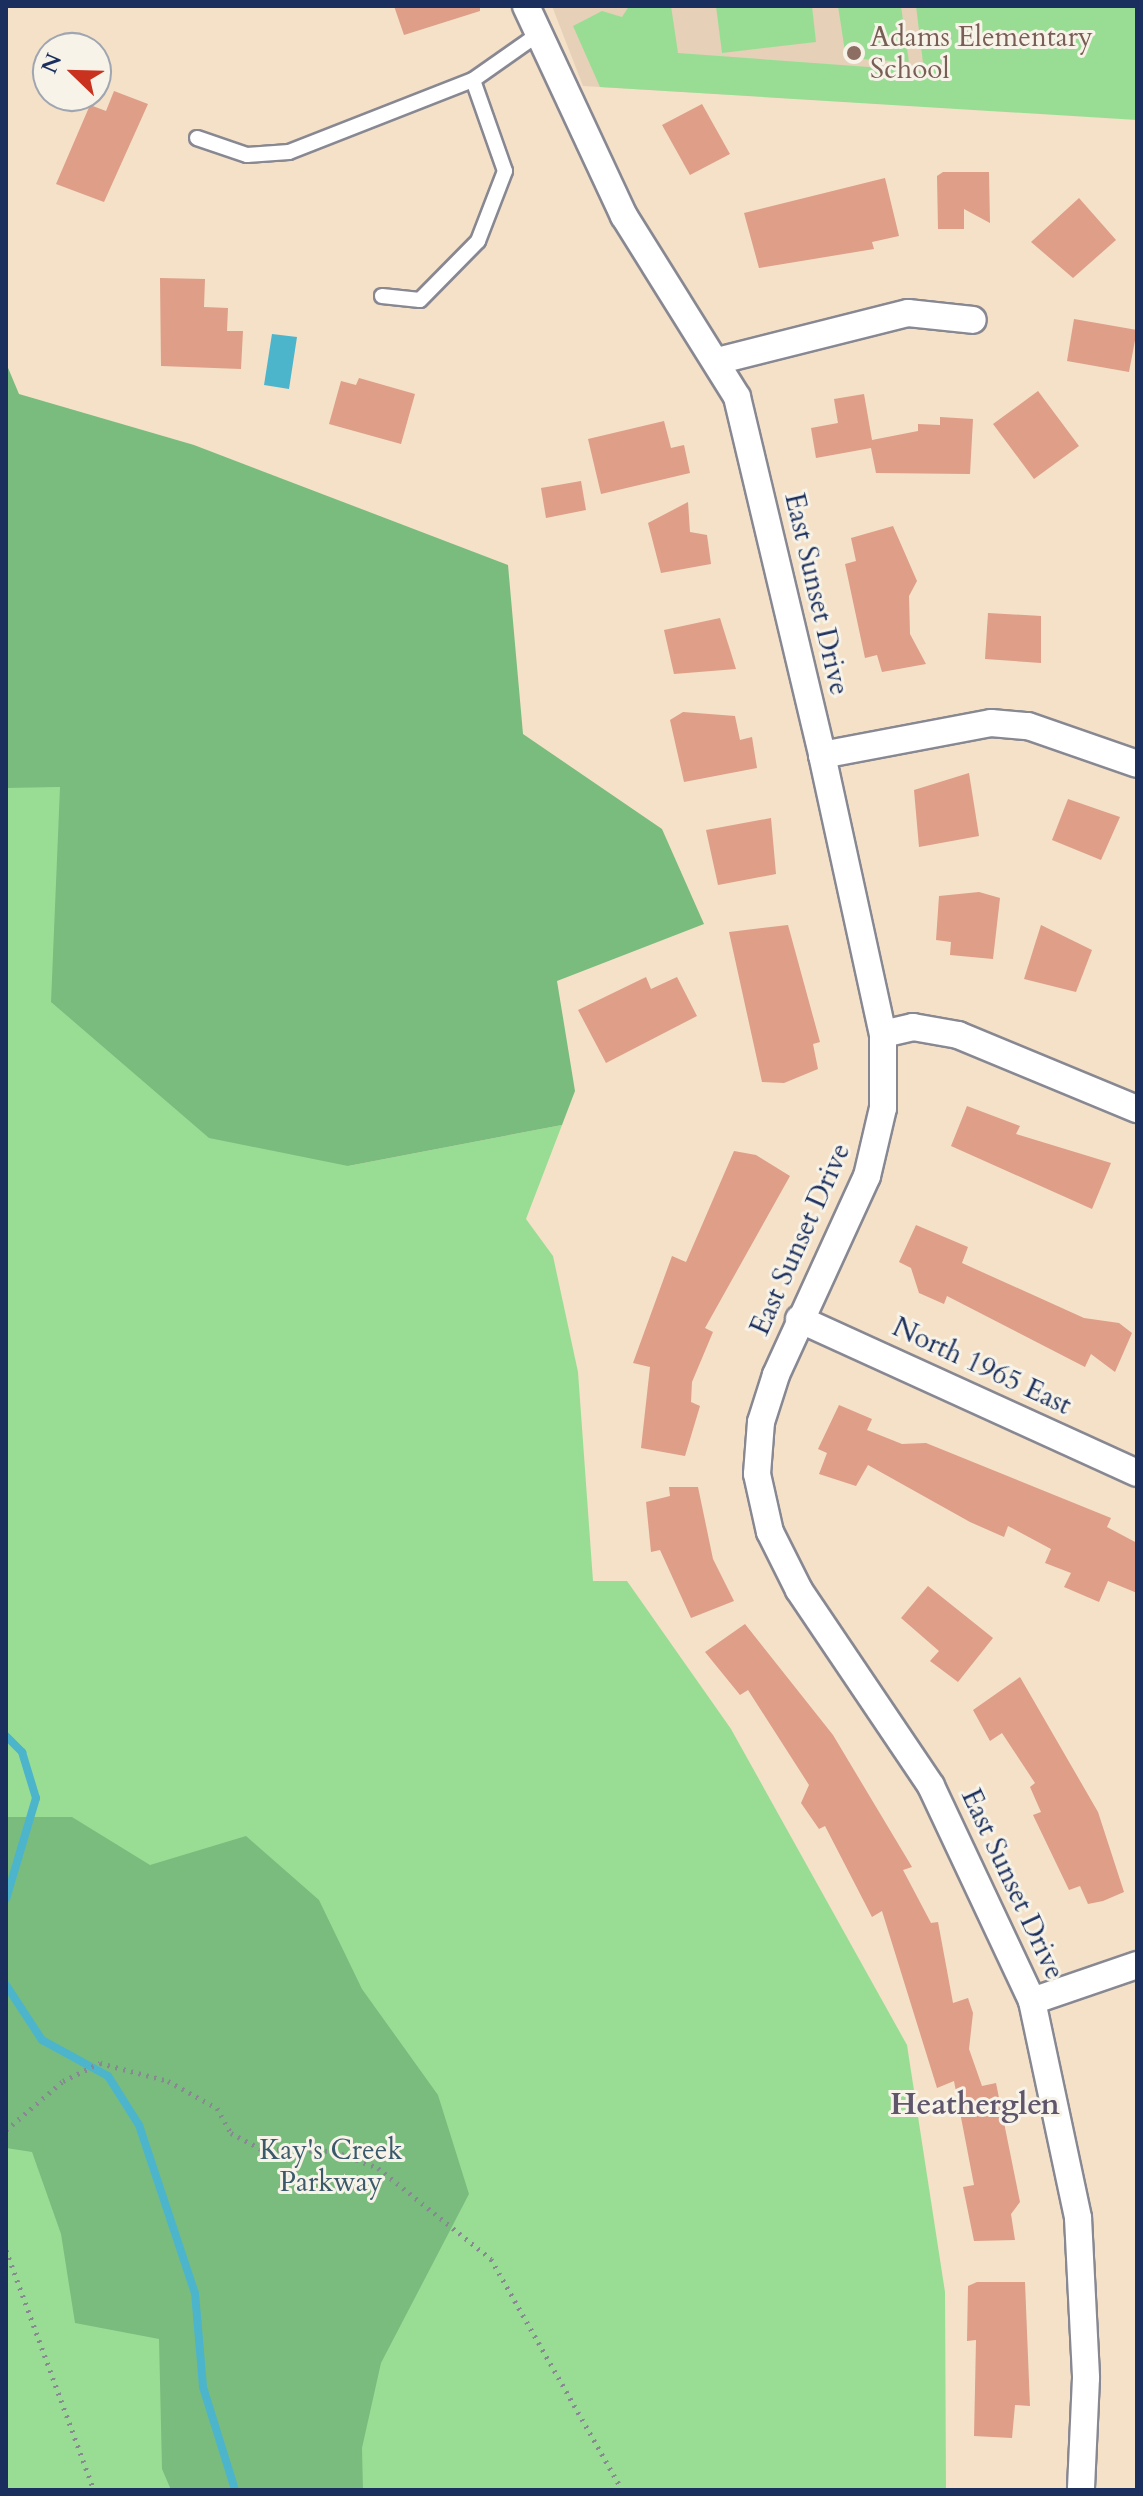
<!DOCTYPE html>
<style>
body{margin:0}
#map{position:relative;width:1143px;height:2496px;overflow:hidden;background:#f4e1c8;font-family:Cardo,serif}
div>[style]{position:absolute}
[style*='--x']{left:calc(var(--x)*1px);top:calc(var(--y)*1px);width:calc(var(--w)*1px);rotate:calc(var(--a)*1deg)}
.built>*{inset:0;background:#e6d0b7}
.green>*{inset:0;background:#99dd95}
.forest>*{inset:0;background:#7abc7e}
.water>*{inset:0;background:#4db5cb}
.stream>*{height:8px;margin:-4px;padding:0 4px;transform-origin:4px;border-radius:4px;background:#4db5cb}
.building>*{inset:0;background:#de9e87}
.path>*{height:5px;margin-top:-2.5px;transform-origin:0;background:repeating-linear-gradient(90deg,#888893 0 2px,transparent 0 8px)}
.roads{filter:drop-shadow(2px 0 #888893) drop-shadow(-2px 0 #888893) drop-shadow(0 2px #888893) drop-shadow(0 -2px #888893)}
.service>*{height:14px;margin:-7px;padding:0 7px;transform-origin:7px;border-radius:7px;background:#fff}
.minor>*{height:26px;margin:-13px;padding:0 13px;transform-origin:13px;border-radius:13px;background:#fff}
.dots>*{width:22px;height:22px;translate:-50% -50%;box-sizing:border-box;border:4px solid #f7f3e8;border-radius:50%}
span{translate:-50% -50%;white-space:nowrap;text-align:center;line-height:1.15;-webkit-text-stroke:6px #f7f3e8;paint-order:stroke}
.education-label{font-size:28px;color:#785e54}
.left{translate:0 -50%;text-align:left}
.street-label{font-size:28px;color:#1b2f5e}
.park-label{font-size:28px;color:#3a5a6c}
.neighbourhood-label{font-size:30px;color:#5f566c;font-weight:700}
.frame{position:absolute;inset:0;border:8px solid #1b2f5e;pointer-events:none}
.north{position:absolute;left:32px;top:32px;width:80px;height:80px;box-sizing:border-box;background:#f7f3e8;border:2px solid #9fa5b1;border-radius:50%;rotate:293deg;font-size:22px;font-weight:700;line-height:32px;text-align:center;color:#1b2f5e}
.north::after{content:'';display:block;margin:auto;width:28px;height:36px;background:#c8321e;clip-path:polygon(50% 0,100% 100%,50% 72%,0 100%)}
</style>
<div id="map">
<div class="built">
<div style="clip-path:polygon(552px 6px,1137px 6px,1137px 119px,583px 86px)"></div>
</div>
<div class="green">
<div style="clip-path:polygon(629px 6px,671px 6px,678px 53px,924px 71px,916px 6px,1137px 6px,1137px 120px,600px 87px,573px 26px,602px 11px,622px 17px)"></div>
<div style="clip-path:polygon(716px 6px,812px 6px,816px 42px,722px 53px)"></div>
<div style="clip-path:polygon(838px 6px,901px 6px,909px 62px,846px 58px)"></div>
<div style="clip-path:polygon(6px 515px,348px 1166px,562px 1125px,526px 1219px,553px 1256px,578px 1372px,593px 1581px,627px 1581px,731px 1729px,907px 2045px,945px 2292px,946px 2490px,6px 2490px)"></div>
</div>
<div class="forest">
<div style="clip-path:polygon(6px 363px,19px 394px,194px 445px,508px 565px,523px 734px,662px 829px,704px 924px,557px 981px,575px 1091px,562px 1125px,348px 1166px,209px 1138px,51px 1002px,60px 787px,6px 788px)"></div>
<div style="clip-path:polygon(6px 1817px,72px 1817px,150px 1865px,246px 1836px,319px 1900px,362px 1989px,438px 2095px,469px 2194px,381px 2363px,362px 2448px,363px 2490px,171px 2490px,162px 2469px,159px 2339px,75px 2323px,61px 2234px,32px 2152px,6px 2148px)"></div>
</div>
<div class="water">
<div style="clip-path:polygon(272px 334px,297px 337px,289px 389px,264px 385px)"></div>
</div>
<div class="stream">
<div style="--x:6;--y:1736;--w:23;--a:45"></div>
<div style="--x:22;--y:1752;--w:48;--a:73.1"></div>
<div style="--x:36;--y:1798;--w:105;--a:106.5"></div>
<div style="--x:6;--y:1985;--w:66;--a:56.8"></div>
<div style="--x:42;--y:2040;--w:75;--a:28.6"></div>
<div style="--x:108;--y:2076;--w:58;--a:57.7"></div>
<div style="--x:139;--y:2125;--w:177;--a:71.6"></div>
<div style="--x:195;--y:2293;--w:94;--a:85.1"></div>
<div style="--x:203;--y:2387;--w:108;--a:72.7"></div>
</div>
<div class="building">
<div style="clip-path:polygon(394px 6px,480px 6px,480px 11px,404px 35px)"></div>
<div style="clip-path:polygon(114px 91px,148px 104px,104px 202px,56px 184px,90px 105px,106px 111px)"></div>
<div style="clip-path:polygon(702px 104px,730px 154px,690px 175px,662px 125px)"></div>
<div style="clip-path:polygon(943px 172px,989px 172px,990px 223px,964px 209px,964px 229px,938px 229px,937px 176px)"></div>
<div style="clip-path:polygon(885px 178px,899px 236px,872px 242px,874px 249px,759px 268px,744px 213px)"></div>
<div style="clip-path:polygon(1079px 198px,1116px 240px,1073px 278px,1031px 242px)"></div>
<div style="clip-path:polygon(160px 278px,205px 279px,204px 307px,228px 308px,227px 331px,243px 331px,241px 369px,161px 366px)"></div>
<div style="clip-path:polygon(1074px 319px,1137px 330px,1129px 372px,1067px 361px)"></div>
<div style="clip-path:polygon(359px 378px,415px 394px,401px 444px,329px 424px,341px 381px,356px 385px)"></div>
<div style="clip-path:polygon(1038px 391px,1079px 446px,1034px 479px,993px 424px)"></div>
<div style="clip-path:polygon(864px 394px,872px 440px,918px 431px,918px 424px,940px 425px,940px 417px,973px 419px,970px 474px,876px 473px,871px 448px,816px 458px,811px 428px,838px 423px,834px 399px)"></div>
<div style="clip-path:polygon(664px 421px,671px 448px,684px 445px,690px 473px,601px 494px,588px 439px)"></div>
<div style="clip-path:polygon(581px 481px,586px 510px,546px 518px,541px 488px)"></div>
<div style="clip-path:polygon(688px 502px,690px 532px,707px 535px,711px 564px,661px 573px,648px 523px)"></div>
<div style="clip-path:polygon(893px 526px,917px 581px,909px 596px,910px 634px,926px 664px,882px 672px,877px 655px,865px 658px,845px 564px,856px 561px,851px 538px)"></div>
<div style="clip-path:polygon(988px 613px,1041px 616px,1041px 663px,985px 659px)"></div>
<div style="clip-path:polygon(720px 618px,736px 669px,674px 674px,664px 630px)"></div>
<div style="clip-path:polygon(683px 712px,735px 716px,740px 740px,752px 737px,757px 768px,684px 782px,670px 720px)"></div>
<div style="clip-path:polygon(969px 773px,979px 836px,919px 847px,914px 790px)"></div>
<div style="clip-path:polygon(1068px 799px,1120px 817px,1101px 860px,1052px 840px)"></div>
<div style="clip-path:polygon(771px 818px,776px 874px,718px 885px,706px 830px)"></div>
<div style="clip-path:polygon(979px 892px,1000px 898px,993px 959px,950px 955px,951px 942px,936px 940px,939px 896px)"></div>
<div style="clip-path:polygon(788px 925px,820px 1042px,813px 1044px,818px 1069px,784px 1083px,762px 1082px,729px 932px)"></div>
<div style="clip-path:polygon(1041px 925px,1092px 950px,1076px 992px,1024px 979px)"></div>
<div style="clip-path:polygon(646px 977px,651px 989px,677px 977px,697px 1016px,606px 1063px,578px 1010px)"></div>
<div style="clip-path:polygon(967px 1106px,1020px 1126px,1016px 1134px,1111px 1163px,1092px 1209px,951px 1146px)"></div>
<div style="clip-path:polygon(734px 1151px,756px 1155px,790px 1176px,705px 1328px,713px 1332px,692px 1382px,691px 1402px,700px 1406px,685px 1456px,641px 1448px,650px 1367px,633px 1363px,672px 1256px,686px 1262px)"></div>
<div style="clip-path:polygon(916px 1225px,968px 1247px,962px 1263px,1084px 1318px,1119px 1323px,1132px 1333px,1115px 1372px,1091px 1354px,1085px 1367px,947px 1296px,944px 1304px,919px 1293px,911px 1268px,899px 1262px)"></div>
<div style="clip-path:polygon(839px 1405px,872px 1419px,867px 1430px,902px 1444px,926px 1443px,1111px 1518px,1107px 1527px,1137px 1543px,1137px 1593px,1108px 1581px,1099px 1602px,1064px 1587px,1071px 1573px,1045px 1563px,1051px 1549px,1008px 1526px,1004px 1537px,970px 1522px,868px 1465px,856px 1486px,819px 1474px,827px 1453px,818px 1449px)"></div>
<div style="clip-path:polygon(669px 1487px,698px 1487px,713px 1559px,734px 1601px,691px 1618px,660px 1550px,651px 1552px,646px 1502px,670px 1496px)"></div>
<div style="clip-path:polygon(928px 1586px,993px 1638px,958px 1682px,930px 1661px,939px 1651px,901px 1618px)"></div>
<div style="clip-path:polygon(745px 1624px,833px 1735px,912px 1867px,903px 1870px,931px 1923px,938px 1922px,953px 2003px,968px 1998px,973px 2013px,969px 2049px,982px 2086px,996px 2083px,1020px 2202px,1011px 2214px,1015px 2240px,974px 2241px,963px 2187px,974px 2185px,954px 2081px,937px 2088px,882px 1911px,872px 1917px,825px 1826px,819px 1829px,801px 1803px,809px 1785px,748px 1690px,740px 1695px,705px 1652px)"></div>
<div style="clip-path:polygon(1020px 1677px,1098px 1812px,1124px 1892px,1103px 1901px,1088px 1904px,1080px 1886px,1069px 1890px,1033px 1815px,1041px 1812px,1030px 1787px,1035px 1783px,1002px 1733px,990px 1741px,973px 1710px)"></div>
<div style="clip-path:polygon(977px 2282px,1025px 2282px,1030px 2406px,1015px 2405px,1012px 2438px,974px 2436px,976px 2340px,967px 2341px,968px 2286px)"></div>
</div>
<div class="path">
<div style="--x:6;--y:2130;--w:75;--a:-40.7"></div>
<div style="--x:63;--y:2081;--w:41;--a:-25.9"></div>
<div style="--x:100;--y:2063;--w:70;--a:14.8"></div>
<div style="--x:168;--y:2081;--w:56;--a:28.9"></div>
<div style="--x:217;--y:2108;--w:29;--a:61"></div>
<div style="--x:231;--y:2133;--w:34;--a:28"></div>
<div style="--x:261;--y:2149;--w:73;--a:1.6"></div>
<div style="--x:334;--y:2151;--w:47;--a:21.1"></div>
<div style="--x:378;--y:2168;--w:145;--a:38.8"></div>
<div style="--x:491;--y:2259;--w:266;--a:60.4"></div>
<div style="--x:6;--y:2250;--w:256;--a:69.9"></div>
</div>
<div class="roads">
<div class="service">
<div style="--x:197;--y:138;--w:53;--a:18.8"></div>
<div style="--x:247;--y:155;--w:42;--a:-4.1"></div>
<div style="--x:289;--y:152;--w:198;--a:-21.4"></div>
<div style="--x:473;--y:80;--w:78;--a:-35.1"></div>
<div style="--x:382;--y:296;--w:38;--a:6"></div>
<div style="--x:420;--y:300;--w:83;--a:-45.5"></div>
<div style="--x:478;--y:241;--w:75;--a:-68.9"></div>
<div style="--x:505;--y:171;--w:96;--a:-109.4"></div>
</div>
<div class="minor">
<div style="--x:526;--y:6;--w:232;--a:65"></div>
<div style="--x:624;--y:216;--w:213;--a:58"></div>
<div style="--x:737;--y:397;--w:368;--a:76.6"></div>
<div style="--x:822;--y:755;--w:286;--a:77.7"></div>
<div style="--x:883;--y:1034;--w:74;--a:90"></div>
<div style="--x:883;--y:1108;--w:70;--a:103.2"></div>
<div style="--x:867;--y:1176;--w:219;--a:114.6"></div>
<div style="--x:776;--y:1375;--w:49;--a:107.7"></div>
<div style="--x:761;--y:1422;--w:52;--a:94.4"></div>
<div style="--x:757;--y:1474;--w:59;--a:77.4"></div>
<div style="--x:770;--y:1532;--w:65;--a:63.4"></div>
<div style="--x:799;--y:1590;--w:236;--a:56"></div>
<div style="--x:931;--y:1786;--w:238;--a:64.8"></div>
<div style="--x:1032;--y:2001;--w:222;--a:78"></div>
<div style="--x:1078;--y:2218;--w:160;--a:87.1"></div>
<div style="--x:1086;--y:2378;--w:112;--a:92.6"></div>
<div style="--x:721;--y:360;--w:193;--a:-14.1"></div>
<div style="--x:908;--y:313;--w:65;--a:6.1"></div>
<div style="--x:822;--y:755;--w:172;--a:-10.7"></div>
<div style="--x:991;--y:723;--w:37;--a:5"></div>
<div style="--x:1028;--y:726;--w:115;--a:19.2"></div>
<div style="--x:883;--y:1034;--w:31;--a:-13"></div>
<div style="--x:913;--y:1027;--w:46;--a:10.1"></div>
<div style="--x:958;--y:1035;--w:194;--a:22.5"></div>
<div style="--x:799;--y:1319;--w:371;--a:24.5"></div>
<div style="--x:1032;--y:2001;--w:111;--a:-18.9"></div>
</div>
</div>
<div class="dots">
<div style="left:854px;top:53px;background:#8d6e63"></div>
</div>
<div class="education-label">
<span class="left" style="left:870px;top:53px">Adams Elementary<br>School</span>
</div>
<div class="street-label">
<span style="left:817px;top:594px;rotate:77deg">East Sunset Drive</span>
<span style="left:800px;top:1239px;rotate:-66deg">East Sunset Drive</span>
<span style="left:982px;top:1366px;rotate:25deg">North 1965 East</span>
<span style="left:1013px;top:1884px;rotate:65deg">East Sunset Drive</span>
</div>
<div class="park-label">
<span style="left:331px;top:2166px">Kay's Creek<br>Parkway</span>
</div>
<div class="neighbourhood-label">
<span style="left:975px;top:2105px">Heatherglen</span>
</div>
<div class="frame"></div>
<div class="north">N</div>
</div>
